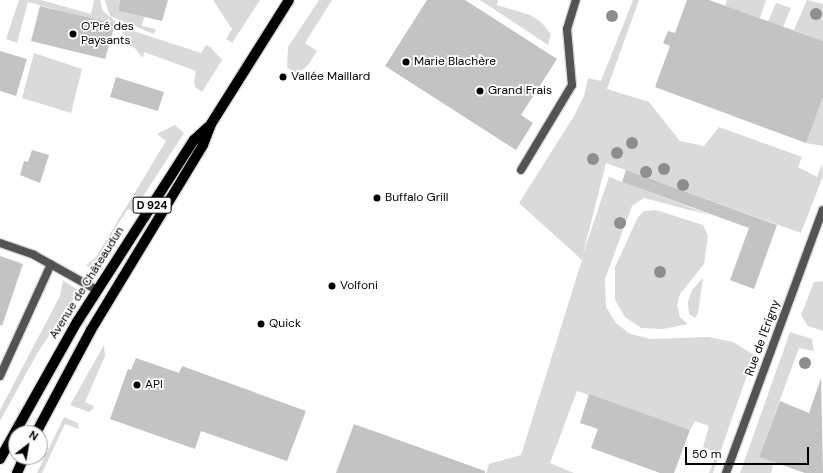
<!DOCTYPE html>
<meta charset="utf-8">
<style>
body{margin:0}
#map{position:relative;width:823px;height:473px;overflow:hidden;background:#fff;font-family:"DM Sans",sans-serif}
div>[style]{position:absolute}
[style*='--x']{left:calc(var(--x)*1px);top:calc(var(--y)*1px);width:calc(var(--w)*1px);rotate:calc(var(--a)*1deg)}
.green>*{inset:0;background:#dadada}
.building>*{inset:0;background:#c3c3c3}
.roads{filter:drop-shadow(1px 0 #dbdbdb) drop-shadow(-1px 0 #dbdbdb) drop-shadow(0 1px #dbdbdb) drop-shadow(0 -1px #dbdbdb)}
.service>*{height:8px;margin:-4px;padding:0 4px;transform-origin:4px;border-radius:4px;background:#535353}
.minor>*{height:8px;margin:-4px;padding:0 4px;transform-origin:4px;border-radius:4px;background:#535353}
.primary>*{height:10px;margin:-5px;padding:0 5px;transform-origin:5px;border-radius:5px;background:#000}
.trees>*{width:12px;height:12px;margin:-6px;border-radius:50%;background:#8e8e8e}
.dots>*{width:11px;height:11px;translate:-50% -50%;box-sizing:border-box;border:2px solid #fff;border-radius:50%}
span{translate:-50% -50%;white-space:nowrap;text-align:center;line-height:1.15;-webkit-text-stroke:3.5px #fff;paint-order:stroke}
.shield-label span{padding:1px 3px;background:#fff;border:1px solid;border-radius:3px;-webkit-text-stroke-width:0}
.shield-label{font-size:11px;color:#000;font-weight:700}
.poi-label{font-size:12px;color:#000}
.left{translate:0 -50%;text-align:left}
.street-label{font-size:12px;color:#000}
.north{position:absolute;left:8px;top:425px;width:40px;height:40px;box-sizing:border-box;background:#fff;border:1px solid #999;border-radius:50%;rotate:31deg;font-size:11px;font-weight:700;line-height:16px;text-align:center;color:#000}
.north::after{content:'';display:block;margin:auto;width:14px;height:18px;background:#000;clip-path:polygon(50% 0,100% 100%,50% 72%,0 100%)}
.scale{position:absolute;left:685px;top:447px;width:124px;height:18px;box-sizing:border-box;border:2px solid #000;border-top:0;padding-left:5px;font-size:12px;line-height:14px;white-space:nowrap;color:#000;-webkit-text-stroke:3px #fff;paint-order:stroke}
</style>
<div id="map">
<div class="green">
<div style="clip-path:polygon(19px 0,41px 0,91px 14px,94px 0,100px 0,103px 11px,124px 28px,201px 53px,206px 45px,210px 47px,222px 60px,202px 92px,195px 87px,194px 82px,196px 71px,144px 52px,143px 58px,134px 47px,121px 43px,124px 28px,28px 2px,17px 43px,6px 39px)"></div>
<div style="clip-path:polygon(105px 0,120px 0,118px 11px,144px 17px,142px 26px,156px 29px,154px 34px,110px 16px)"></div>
<div style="clip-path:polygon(213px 0,260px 0,232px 43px,226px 39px,232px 29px)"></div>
<div style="clip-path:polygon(319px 0,332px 0,305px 43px,317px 51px,308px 65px,296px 75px,287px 67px,288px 47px)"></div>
<div style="clip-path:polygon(480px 0,498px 0,497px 5px,530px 15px,541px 22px,551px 34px,548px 45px)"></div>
<div style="clip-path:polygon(633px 0,639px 0,607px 89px,649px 102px,680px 141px,704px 146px,719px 127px,802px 157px,798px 167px,817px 177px,822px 164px,823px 176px,801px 233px,606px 163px,583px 254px,609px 177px,713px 216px,644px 198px,632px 206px,605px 279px,606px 307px,616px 323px,630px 334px,651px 339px,708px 337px,733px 342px,754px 355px,713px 473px,709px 473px,717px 453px,703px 447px,709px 426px,695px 421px,690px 430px,577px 391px,550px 463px,574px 473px,486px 473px,489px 464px,521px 455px,582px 260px,519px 203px,574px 116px,584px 96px,588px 78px,601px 81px)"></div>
<div style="clip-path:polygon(727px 0,766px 0,760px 18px,725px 6px)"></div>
<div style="clip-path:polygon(807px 0,823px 4px,823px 41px,794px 30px)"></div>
<div style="clip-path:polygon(776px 3px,791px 8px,783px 27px,768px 22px)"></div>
<div style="clip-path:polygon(34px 53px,82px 69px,71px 113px,22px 98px)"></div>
<div style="clip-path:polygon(822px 99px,823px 99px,823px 146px,806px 143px)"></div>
<div style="clip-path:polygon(175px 125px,184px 133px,133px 212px,128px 209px,112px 233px,117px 235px,93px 270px,86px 265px,96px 257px,166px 141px,157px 134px)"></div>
<div style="clip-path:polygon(656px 210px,703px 225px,708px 236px,704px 264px,680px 294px,677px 305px,680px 317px,688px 324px,663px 329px,641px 328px,625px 317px,615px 300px,615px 267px,638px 217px,644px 211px)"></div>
<div style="clip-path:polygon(703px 278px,698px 313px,695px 318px,689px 314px,688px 302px,692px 290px)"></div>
<div style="clip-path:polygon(63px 280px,79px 291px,38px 352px,0 421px,0 410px,60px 296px)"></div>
<div style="clip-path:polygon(823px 281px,823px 331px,808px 326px,801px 315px,814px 282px)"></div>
<div style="clip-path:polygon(790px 332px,812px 339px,814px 351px,799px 348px,759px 457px,774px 462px,771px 473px,740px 473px)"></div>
<div style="clip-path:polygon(104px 345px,105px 356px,85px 402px,94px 406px,93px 409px,89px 412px,70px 405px)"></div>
<div style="clip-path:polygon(64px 417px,78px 423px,79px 429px,65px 424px,42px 473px,37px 473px)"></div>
</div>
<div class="building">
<div style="clip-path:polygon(120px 0,168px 0,162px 21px,118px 11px)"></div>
<div style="clip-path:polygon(427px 0,465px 0,557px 59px,521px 115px,533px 123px,516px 150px,385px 66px)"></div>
<div style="clip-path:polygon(687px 0,709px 0,823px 41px,823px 97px,806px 143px,655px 87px,670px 46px,663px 43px,668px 31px,675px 33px)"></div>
<div style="clip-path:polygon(40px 6px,115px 24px,105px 59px,31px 41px)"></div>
<div style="clip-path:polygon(0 51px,27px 59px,16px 96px,0 91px)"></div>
<div style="clip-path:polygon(116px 77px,164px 92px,158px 111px,110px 97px)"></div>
<div style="clip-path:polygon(32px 150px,49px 155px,40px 183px,20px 175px,24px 161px,28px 162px)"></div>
<div style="clip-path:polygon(626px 170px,777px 225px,754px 289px,730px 280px,749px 228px,622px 182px)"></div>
<div style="clip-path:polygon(0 256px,23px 264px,2px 326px,0 325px)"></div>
<div style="clip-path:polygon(136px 358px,179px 373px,182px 366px,306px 411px,287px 461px,201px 431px,195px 449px,110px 419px,128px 369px,131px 370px)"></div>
<div style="clip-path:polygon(821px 378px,823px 473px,805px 473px,759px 457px,780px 401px,809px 413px)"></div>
<div style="clip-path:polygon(589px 394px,690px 430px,674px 473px,660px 473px,591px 448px,598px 429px,580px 423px)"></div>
<div style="clip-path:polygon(354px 424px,485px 471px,485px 473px,336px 473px)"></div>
</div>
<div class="roads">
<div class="service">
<div style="--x:521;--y:170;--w:99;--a:-59"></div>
<div style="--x:572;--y:85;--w:56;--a:-95.1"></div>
<div style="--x:567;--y:29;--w:30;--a:-73"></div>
<div style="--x:0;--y:376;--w:123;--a:-65.5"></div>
</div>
<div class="minor">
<div style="--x:0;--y:243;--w:36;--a:19"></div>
<div style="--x:34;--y:255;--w:72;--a:29.1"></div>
<div style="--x:726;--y:473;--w:280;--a:-69.8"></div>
</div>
<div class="primary">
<div style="--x:36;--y:433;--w:117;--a:-61.9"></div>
<div style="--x:91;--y:330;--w:216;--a:-58.8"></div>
<div style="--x:203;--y:145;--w:22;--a:-69"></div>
<div style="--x:211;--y:124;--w:146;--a:-57.8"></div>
<div style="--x:0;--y:459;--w:157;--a:-60.7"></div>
<div style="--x:77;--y:322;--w:216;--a:-57.3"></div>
<div style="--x:194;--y:140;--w:19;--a:-43"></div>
<div style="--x:17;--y:473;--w:17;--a:-66"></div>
</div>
</div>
<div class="trees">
<div style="left:816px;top:14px"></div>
<div style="left:612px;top:16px"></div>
<div style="left:632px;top:143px"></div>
<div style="left:617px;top:153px"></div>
<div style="left:593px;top:159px"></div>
<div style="left:664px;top:169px"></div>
<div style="left:646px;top:172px"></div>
<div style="left:683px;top:185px"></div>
<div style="left:620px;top:223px"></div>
<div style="left:660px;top:272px"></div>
<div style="left:805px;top:363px"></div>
</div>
<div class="dots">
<div style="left:73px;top:34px;background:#000"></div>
<div style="left:406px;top:62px;background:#000"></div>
<div style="left:283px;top:77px;background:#000"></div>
<div style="left:480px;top:91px;background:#000"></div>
<div style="left:377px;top:198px;background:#000"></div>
<div style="left:332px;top:286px;background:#000"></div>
<div style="left:261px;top:324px;background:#000"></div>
<div style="left:137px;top:385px;background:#000"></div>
</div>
<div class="shield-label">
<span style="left:152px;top:205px">D 924</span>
</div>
<div class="poi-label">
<span class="left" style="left:81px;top:34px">O'Pré des<br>Paysants</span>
<span class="left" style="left:414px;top:62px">Marie Blachère</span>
<span class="left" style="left:291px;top:77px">Vallée Maillard</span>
<span class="left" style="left:488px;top:91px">Grand Frais</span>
<span class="left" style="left:385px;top:198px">Buffalo Grill</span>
<span class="left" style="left:340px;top:286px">Volfoni</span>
<span class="left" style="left:269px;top:324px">Quick</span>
<span class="left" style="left:145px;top:385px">API</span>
</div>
<div class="street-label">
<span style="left:87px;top:283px;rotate:-58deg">Avenue de Châteaudun</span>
<span style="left:763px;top:338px;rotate:-70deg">Rue de l'Erigny</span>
</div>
<div class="north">N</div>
<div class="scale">50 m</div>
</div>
